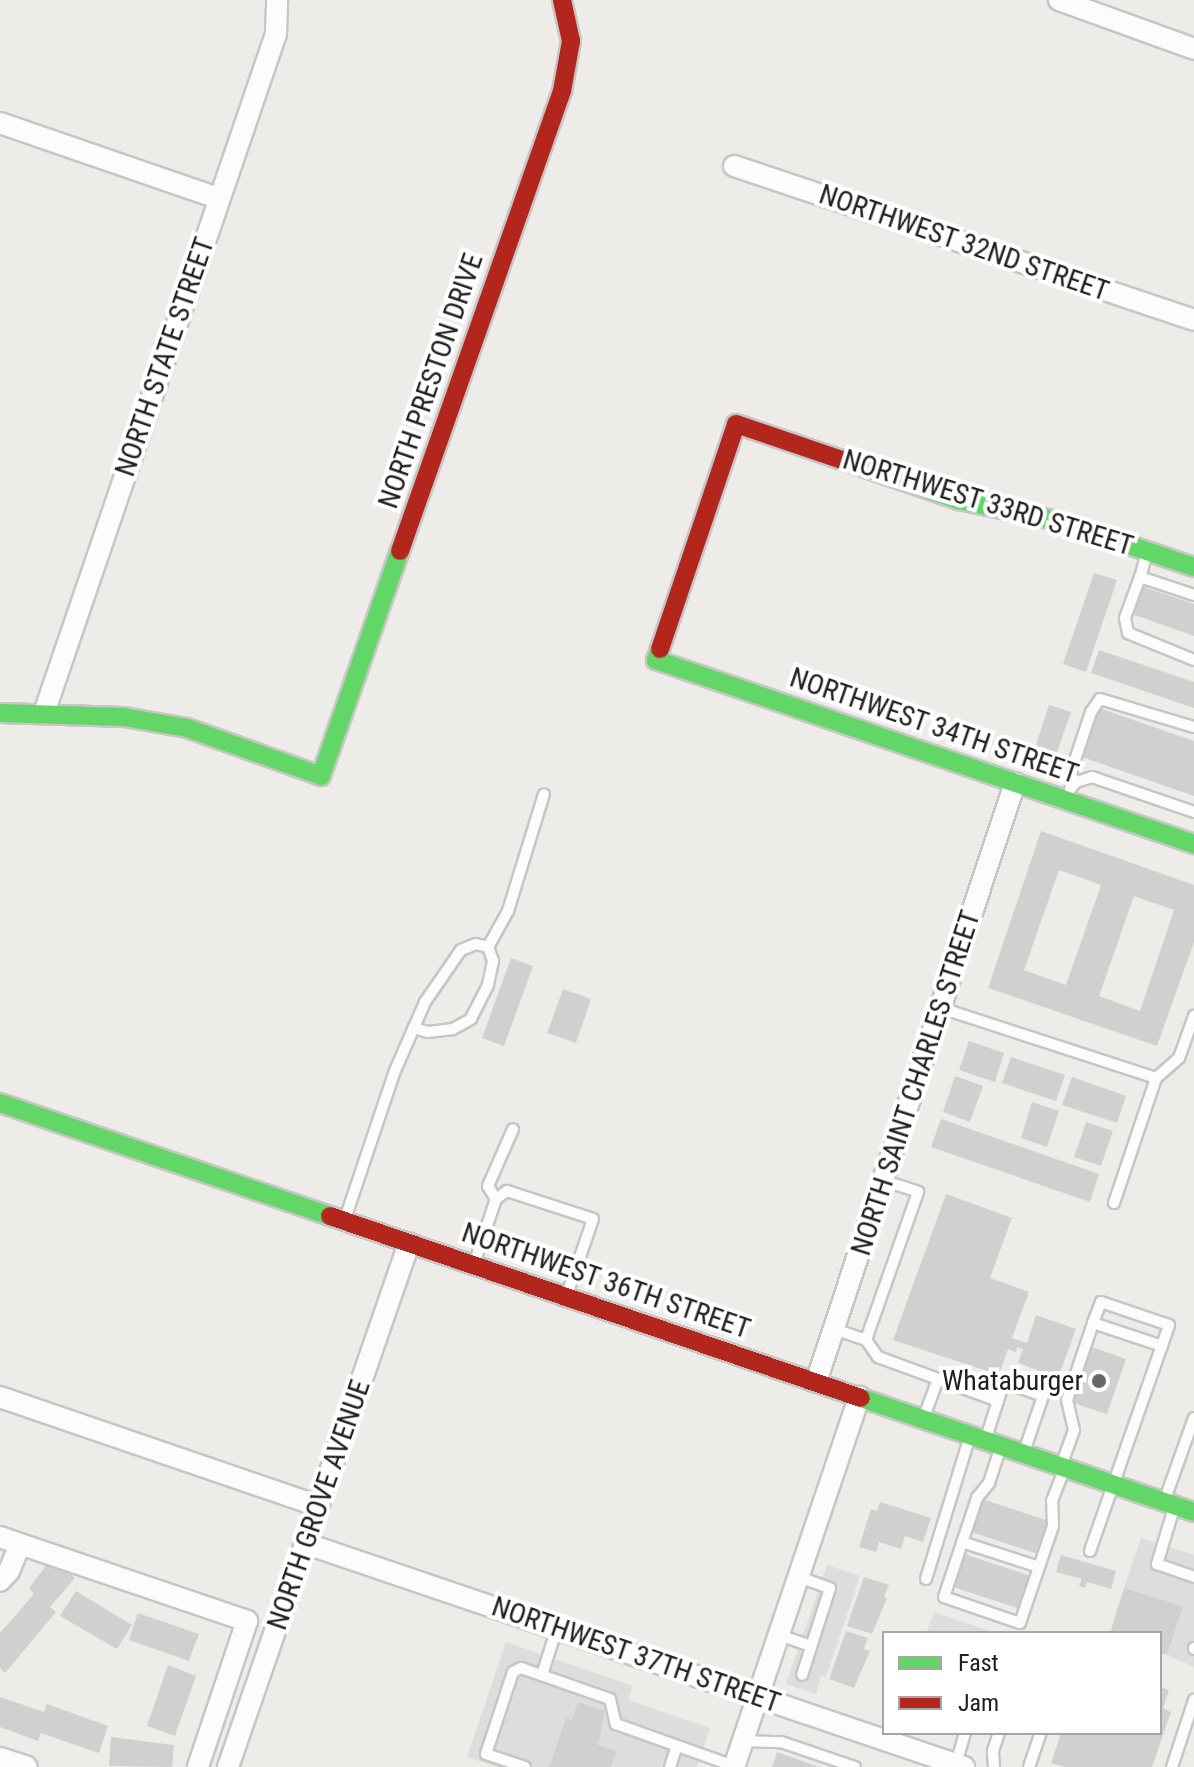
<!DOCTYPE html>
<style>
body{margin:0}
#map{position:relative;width:1194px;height:1767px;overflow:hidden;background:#eeece9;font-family:"Roboto Condensed",sans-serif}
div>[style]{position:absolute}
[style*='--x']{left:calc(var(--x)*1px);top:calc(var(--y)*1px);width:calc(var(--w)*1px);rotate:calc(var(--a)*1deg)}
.parking>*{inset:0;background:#dedddc}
.building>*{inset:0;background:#d2d0ce}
.roads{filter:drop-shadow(2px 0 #c7c6c5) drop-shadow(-2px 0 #c7c6c5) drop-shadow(0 2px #c7c6c5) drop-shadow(0 -2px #c7c6c5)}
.lane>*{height:10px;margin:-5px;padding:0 5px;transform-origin:5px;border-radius:5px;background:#fcfcfc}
.street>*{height:20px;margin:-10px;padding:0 10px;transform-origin:10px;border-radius:10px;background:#fcfcfc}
.fast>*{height:18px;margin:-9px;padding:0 9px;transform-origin:9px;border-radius:9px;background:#63d668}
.jam>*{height:18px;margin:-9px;padding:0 9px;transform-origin:9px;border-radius:9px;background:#b3261e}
.dots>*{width:22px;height:22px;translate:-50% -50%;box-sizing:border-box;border:4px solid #fff;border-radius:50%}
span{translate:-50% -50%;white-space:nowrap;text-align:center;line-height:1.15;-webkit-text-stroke:8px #fff;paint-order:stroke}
.street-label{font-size:28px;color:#202020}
.poi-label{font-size:28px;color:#202020}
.right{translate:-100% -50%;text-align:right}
.legend{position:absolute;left:882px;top:1631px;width:280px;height:104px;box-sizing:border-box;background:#fff;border:2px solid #a6a6a6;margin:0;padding:10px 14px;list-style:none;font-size:24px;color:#202020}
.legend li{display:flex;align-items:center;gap:16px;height:40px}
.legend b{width:40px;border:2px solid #a6a6a6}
</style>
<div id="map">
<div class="parking">
<div style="clip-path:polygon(1141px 1538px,1194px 1555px,1194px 1667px,1167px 1655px,1183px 1606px,1124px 1588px)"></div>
<div style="clip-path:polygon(827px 1565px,860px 1576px,826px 1677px,821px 1676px,816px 1694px,786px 1684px)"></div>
<div style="clip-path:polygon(934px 1612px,996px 1633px,926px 1633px)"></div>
<div style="clip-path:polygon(506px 1642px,633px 1686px,628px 1700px,710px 1728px,697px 1767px,497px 1767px,467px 1757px)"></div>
</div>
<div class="building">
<div style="clip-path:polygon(1094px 573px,1117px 580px,1086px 672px,1063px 664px)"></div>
<div style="clip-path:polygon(1141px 586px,1194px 604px,1194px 636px,1132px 614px)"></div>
<div style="clip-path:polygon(1099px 650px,1194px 682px,1194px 708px,1091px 673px)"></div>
<div style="clip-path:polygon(1049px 705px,1071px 712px,1055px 758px,1034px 751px)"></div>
<div style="clip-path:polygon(1099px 708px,1194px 741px,1194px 796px,1082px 757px)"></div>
<div style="clip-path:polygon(evenodd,1041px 831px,1194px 885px,1194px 942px,1157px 1046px,988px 988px,1041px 831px,1059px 870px,1101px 885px,1066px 985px,1024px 970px,1059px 870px,1041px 831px,1134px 896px,1174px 910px,1140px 1011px,1099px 996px,1134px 896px)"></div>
<div style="clip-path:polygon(511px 958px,533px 966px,504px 1046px,482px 1038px)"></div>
<div style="clip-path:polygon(563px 989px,591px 999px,576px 1043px,547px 1033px)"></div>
<div style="clip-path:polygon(969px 1041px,1004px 1053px,995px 1082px,959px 1070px)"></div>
<div style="clip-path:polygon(1011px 1057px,1065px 1075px,1056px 1101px,1002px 1083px)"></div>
<div style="clip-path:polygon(955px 1076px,983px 1086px,970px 1122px,943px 1112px)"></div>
<div style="clip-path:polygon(1072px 1077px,1126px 1096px,1117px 1123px,1062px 1105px)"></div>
<div style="clip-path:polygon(1032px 1102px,1059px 1111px,1047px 1147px,1021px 1138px)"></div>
<div style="clip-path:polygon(941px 1119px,1099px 1174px,1090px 1202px,931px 1147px)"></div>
<div style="clip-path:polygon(1086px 1122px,1113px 1131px,1101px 1166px,1074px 1157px)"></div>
<div style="clip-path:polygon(946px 1194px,1012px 1218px,990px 1278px,1029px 1292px,1012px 1338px,1027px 1343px,1036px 1315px,1076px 1329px,1058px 1378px,1018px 1363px,1023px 1349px,1017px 1347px,1016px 1352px,1008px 1349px,999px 1375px,893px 1340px)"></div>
<div style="clip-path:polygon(1092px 1347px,1126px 1359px,1107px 1414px,1073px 1403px)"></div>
<div style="clip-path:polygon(982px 1499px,1049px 1521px,1038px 1554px,971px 1532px)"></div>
<div style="clip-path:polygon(880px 1502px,931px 1518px,923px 1542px,905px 1536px,901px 1549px,879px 1542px,876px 1552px,859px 1547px,871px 1509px,877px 1511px)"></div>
<div style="clip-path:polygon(964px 1554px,1031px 1576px,1020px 1609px,953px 1587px)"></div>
<div style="clip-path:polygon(1061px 1555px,1116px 1571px,1111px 1589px,1087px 1582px,1085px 1588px,1079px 1586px,1082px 1579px,1056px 1572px)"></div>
<div style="clip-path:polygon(52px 1558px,75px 1578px,50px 1607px,56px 1612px,5px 1673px,0 1668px,0 1633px,34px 1594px,29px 1588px)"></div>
<div style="clip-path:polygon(864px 1577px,889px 1585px,884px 1597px,887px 1598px,872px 1634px,847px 1626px)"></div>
<div style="clip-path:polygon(1124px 1588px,1183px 1606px,1167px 1655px,1160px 1653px,1160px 1633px,1110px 1633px)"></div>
<div style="clip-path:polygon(76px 1591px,132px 1625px,117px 1649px,60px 1616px)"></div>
<div style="clip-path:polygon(138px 1613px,199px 1634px,189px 1661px,129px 1640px)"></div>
<div style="clip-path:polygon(846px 1631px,868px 1638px,864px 1649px,870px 1651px,854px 1688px,829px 1679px)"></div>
<div style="clip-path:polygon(168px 1665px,196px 1676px,175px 1736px,147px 1726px)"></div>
<div style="clip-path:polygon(1160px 1687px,1169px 1690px,1163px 1708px,1171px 1712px,1152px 1767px,1064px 1767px,1051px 1763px,1061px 1733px,1160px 1733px)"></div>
<div style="clip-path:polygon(0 1697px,44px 1712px,47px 1704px,108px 1726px,99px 1753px,41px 1733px,38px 1741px,0 1727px)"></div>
<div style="clip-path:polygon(578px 1702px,605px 1711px,598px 1745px,617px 1751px,611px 1767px,549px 1767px,566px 1718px,572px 1720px)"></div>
<div style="clip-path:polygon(111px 1737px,174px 1745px,172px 1767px,109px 1766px)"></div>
<div style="clip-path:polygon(777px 1752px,819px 1767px,772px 1767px)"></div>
</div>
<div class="roads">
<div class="lane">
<div style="--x:1147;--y:553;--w:25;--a:106"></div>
<div style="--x:1140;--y:577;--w:57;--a:18.4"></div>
<div style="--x:1140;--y:577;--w:44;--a:110.1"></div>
<div style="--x:1125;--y:618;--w:15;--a:79"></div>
<div style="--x:1128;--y:633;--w:71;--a:22.2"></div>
<div style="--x:1071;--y:788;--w:19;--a:-87"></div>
<div style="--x:1072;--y:769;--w:60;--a:-71.6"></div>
<div style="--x:1091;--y:712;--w:16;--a:-55"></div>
<div style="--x:1100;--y:699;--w:98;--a:16.6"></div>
<div style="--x:1070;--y:789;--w:9;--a:-49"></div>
<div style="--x:1076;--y:782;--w:17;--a:-17"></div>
<div style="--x:1092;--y:777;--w:108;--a:18.9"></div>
<div style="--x:488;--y:947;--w:41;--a:-60.9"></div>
<div style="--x:508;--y:911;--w:122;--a:-72.9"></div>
<div style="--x:941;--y:1008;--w:226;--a:18"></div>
<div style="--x:885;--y:1181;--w:35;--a:18"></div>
<div style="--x:918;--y:1192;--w:157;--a:109.4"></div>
<div style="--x:866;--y:1340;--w:21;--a:55"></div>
<div style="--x:878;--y:1357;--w:128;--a:20.1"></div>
<div style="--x:496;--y:1199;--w:15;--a:-122"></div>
<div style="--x:488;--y:1186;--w:62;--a:-66.3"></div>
<div style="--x:1114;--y:1203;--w:132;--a:-71.4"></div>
<div style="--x:1156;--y:1078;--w:30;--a:-41"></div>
<div style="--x:1179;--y:1058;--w:45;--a:-70.3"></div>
<div style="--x:345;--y:1219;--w:154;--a:-71.4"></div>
<div style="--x:394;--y:1073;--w:77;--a:-66.4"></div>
<div style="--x:425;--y:1002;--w:63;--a:-55.3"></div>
<div style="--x:461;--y:950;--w:16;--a:-22"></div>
<div style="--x:476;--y:944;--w:12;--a:14"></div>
<div style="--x:488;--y:947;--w:15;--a:70"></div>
<div style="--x:493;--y:961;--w:25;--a:102"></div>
<div style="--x:488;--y:985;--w:38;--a:117"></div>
<div style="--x:471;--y:1019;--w:21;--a:151"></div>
<div style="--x:453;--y:1029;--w:25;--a:173"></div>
<div style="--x:428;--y:1032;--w:15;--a:-164"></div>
<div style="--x:474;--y:1264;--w:69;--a:-71.3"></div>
<div style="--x:496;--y:1199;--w:14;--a:-36"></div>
<div style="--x:507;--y:1191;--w:90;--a:18"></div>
<div style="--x:593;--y:1219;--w:80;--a:108.9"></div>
<div style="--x:834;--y:1329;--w:34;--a:19"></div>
<div style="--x:924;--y:1417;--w:40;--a:-69.8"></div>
<div style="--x:986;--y:1438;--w:59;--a:-72.2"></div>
<div style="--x:1004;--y:1382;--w:41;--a:19.7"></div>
<div style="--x:1043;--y:1396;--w:59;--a:108.7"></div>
<div style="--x:1001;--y:1446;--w:39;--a:108"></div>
<div style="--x:989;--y:1483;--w:19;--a:129"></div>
<div style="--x:977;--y:1498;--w:104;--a:108.4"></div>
<div style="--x:944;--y:1597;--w:80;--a:18.9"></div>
<div style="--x:1020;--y:1623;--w:102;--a:-71.2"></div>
<div style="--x:1053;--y:1526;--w:25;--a:-92"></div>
<div style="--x:1052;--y:1501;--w:34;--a:-69"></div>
<div style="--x:1061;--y:1466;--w:38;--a:-70"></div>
<div style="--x:1074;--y:1430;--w:31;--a:-103"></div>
<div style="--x:1067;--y:1400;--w:81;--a:-71.3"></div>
<div style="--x:1093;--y:1323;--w:73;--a:18.4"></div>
<div style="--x:1165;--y:1499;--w:86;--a:-70.3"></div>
<div style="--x:1174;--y:1508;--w:59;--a:106.9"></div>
<div style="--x:1157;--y:1564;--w:39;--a:19"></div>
<div style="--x:962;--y:1542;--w:81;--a:18"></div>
<div style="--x:1090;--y:1551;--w:239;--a:-70.7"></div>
<div style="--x:1169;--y:1325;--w:72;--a:-161.3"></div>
<div style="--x:1101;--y:1302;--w:22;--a:111"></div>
<div style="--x:799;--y:1577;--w:33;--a:20"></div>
<div style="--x:830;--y:1588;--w:91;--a:107.8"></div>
<div style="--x:926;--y:1579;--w:150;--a:-72.9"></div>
<div style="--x:779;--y:1635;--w:34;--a:19"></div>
<div style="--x:1194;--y:1648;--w:1;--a:90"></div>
<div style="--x:542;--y:1675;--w:49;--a:-72.3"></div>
<div style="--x:743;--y:1741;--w:38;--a:2"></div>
<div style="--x:781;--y:1742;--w:78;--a:18.7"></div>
<div style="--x:956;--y:1764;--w:32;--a:-74"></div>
<div style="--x:525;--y:1767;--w:41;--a:-161.6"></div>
<div style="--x:486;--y:1754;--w:86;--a:-71.8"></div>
<div style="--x:513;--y:1672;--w:9;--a:-27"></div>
<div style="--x:521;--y:1668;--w:94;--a:19.2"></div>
<div style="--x:610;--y:1699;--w:26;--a:77"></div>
<div style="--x:616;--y:1724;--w:125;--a:19.6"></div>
<div style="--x:670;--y:1767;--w:22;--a:-72"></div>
<div style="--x:994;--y:1767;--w:16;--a:-94"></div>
<div style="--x:993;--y:1751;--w:19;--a:-72"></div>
<div style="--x:1029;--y:1767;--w:36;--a:-71"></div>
<div style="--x:1172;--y:1767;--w:71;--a:-71.8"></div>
</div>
<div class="street">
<div style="--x:1059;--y:0;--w:144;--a:19.9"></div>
<div style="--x:0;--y:123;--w:231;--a:19"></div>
<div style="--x:734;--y:166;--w:485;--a:18.5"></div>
<div style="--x:44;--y:713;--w:718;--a:-71.14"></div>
<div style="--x:276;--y:34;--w:34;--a:-88"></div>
<div style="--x:816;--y:1382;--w:631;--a:-71.62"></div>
<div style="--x:0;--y:1397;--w:337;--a:18.9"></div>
<div style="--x:0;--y:1537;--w:21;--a:19"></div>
<div style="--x:20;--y:1544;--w:29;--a:112"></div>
<div style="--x:9;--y:1571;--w:13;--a:132"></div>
<div style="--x:20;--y:1544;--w:240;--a:18.7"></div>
<div style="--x:247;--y:1621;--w:154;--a:108.6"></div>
<div style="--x:307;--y:1544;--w:694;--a:18.75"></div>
<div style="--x:0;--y:1758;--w:28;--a:18"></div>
<div style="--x:228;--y:1767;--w:554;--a:-70.94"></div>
<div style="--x:734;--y:1767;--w:391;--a:-71.3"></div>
</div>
<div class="fast">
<div style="--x:895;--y:478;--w:68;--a:19"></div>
<div style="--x:959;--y:500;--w:101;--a:12"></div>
<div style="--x:1058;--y:521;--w:144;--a:18.7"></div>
<div style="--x:660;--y:649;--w:12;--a:110"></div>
<div style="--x:656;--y:660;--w:569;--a:18.88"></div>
<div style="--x:0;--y:713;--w:124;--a:1.8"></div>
<div style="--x:124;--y:717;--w:64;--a:9.9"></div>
<div style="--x:187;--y:728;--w:142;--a:19.7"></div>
<div style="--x:321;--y:776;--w:238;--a:-70.7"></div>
<div style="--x:0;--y:1103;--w:349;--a:18.9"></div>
<div style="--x:861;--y:1398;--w:352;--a:18.9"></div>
</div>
<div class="jam">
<div style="--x:400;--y:551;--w:488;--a:-70.6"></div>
<div style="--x:562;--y:91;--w:51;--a:-79.8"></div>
<div style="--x:571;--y:41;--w:42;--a:-102.4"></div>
<div style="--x:660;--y:649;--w:237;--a:-71.3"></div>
<div style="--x:736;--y:424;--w:168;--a:18.8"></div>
<div style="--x:330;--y:1216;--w:561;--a:18.92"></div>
</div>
</div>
<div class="dots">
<div style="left:1099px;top:1381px;background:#686766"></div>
</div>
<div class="street-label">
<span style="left:964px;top:243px;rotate:19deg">NORTHWEST 32ND STREET</span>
<span style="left:165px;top:357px;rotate:-71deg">NORTH STATE STREET</span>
<span style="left:431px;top:381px;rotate:-71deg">NORTH PRESTON DRIVE</span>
<span style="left:988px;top:503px;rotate:17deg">NORTHWEST 33RD STREET</span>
<span style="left:934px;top:726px;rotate:19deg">NORTHWEST 34TH STREET</span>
<span style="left:916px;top:1083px;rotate:-72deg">NORTH SAINT CHARLES STREET</span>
<span style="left:606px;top:1281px;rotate:19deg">NORTHWEST 36TH STREET</span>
<span style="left:319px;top:1505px;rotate:-71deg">NORTH GROVE AVENUE</span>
<span style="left:636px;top:1655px;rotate:19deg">NORTHWEST 37TH STREET</span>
</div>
<div class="poi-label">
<span class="right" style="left:1083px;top:1381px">Whataburger</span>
</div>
<ul class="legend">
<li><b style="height:10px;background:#63d668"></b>Fast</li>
<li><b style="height:10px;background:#b3261e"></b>Jam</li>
</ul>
</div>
